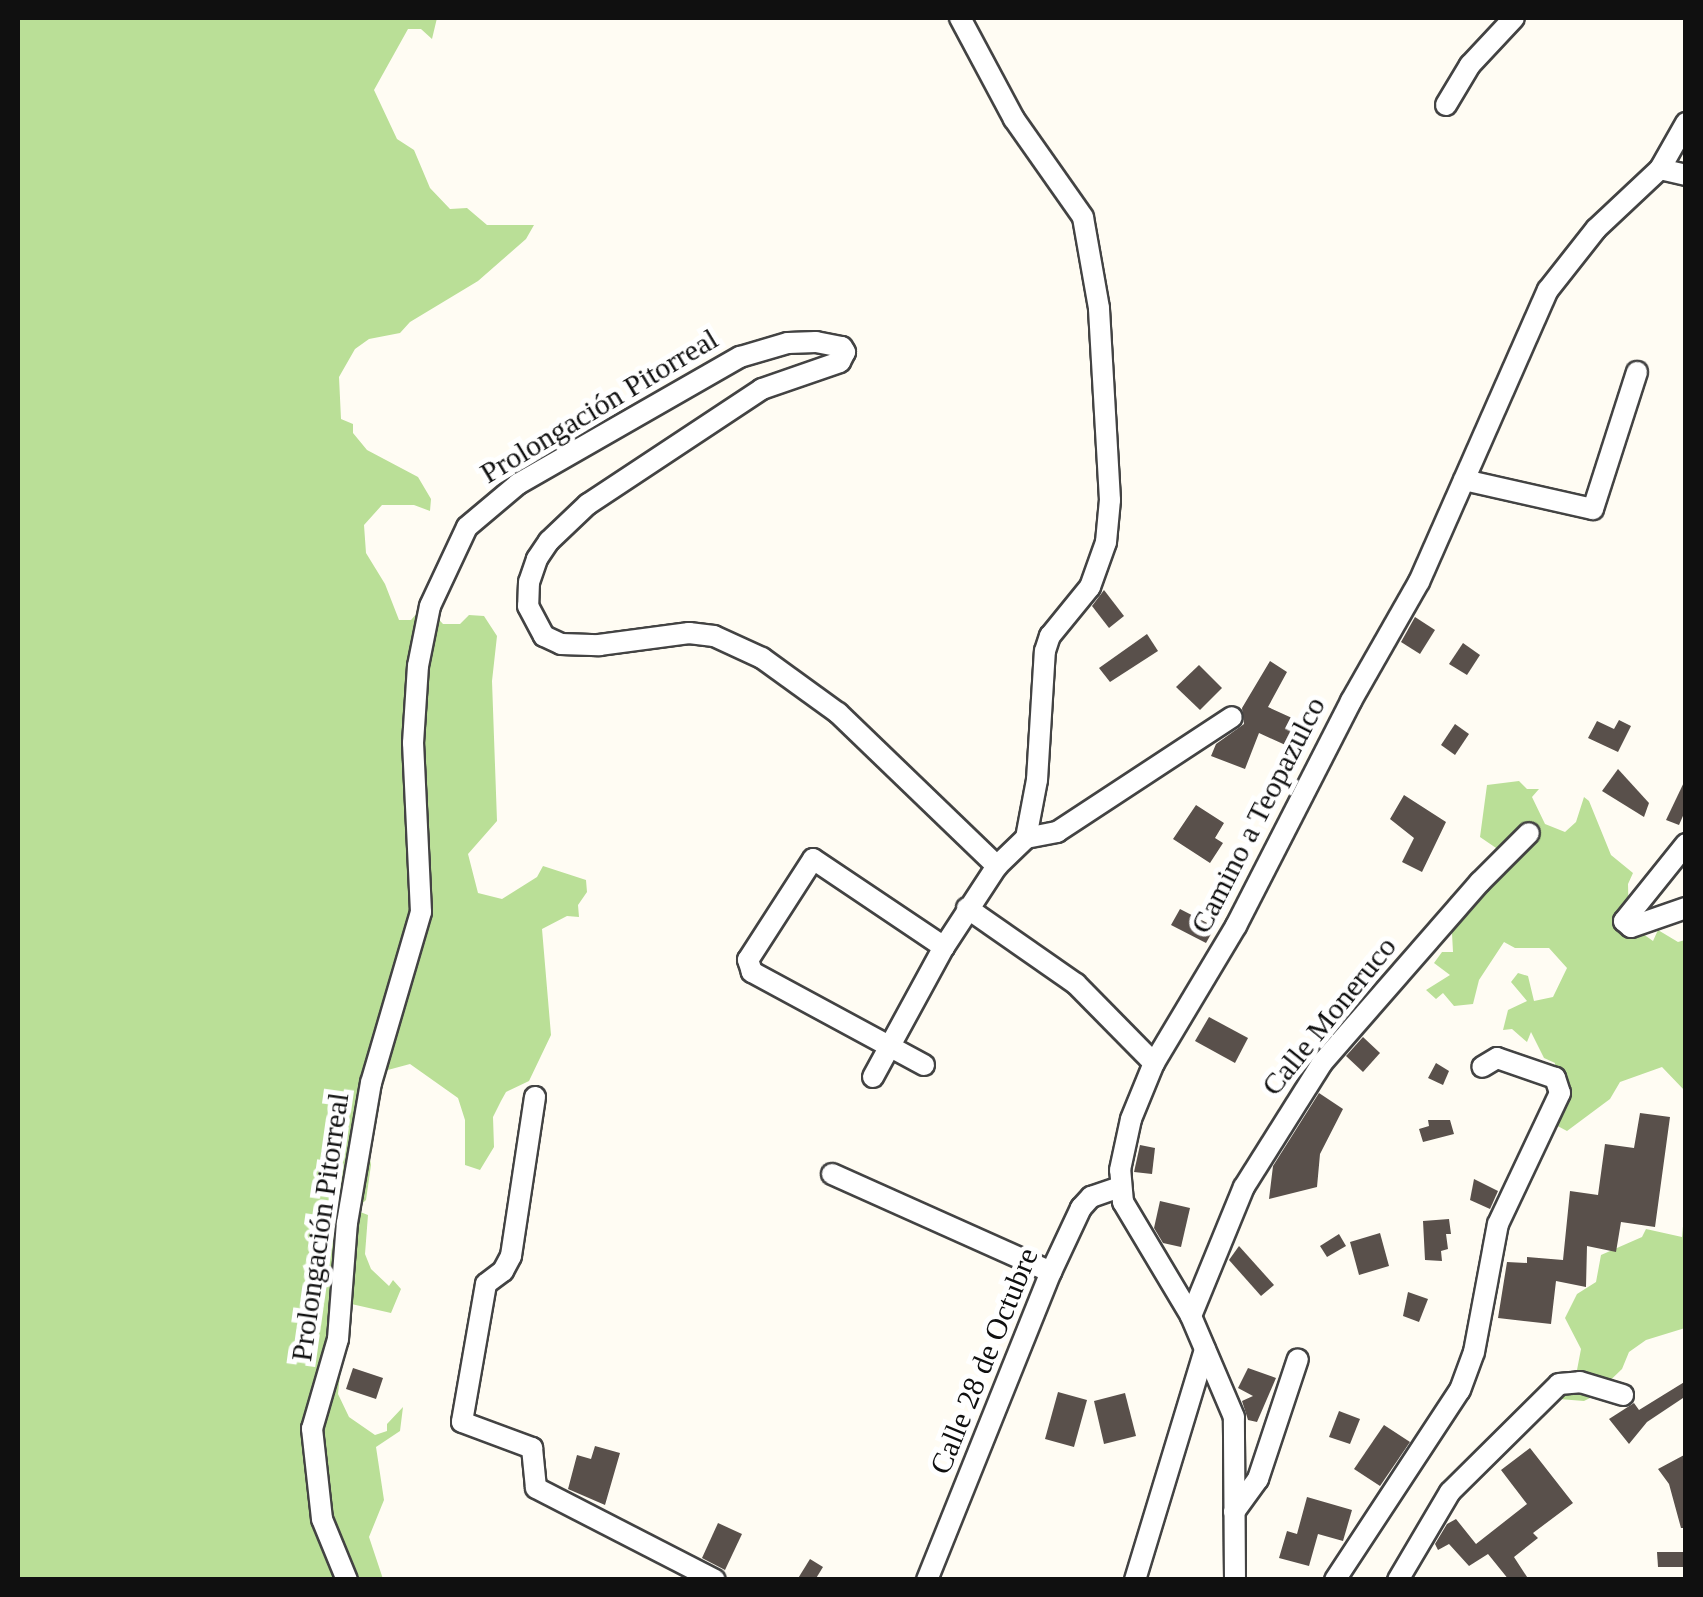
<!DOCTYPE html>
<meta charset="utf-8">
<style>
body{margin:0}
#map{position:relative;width:1703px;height:1597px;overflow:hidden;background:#fffcf3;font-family:Georgia,serif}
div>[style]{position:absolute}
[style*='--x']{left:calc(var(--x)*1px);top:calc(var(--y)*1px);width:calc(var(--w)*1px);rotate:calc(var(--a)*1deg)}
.forest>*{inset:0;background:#badf97}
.building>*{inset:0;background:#59504b}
.roads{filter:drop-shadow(2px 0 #434343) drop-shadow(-2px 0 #434343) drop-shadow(0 2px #434343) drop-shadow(0 -2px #434343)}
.minor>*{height:20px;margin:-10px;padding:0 10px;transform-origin:10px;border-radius:10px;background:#fff}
span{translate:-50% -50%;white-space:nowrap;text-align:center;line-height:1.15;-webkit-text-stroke:10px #fff;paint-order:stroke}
.street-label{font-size:30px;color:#101010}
.frame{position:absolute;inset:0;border:20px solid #101010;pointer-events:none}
</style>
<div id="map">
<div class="forest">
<div style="clip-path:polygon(18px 18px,437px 18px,432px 39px,421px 29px,408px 29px,374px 90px,397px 139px,414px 150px,430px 188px,450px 209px,467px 208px,487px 225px,534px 225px,526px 239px,478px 281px,410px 322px,400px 333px,369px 339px,355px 349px,339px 377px,341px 419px,353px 424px,353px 433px,367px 450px,418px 477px,431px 499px,430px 511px,414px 505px,382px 505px,364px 525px,366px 553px,385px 584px,399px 620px,411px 620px,419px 611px,433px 613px,443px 624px,460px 624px,469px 615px,484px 616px,497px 636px,492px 681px,497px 821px,468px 854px,478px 893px,502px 899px,537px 877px,543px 866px,586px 880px,587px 892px,578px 905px,579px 917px,567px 916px,542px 929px,551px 1035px,529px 1081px,506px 1092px,501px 1101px,493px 1117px,494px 1147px,480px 1170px,465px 1165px,465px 1120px,458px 1098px,410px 1064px,384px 1071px,365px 1128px,371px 1165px,366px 1200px,355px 1210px,368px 1215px,365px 1254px,371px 1269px,389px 1286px,393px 1280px,401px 1289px,391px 1313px,347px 1303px,338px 1394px,349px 1417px,375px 1435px,387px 1431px,387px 1424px,403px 1407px,400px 1431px,376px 1447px,384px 1500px,369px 1537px,383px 1579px,18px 1579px)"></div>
<div style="clip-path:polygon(1519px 781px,1527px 789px,1539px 789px,1532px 797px,1545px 824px,1565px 832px,1576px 822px,1584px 797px,1589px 801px,1611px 855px,1633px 873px,1628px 884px,1629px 924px,1653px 941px,1658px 930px,1678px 942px,1685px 940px,1685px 1091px,1662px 1067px,1620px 1082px,1610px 1099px,1567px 1131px,1552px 1123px,1555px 1063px,1544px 1058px,1531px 1032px,1527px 1042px,1512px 1029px,1503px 1030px,1508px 1010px,1527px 1001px,1511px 982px,1518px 973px,1528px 976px,1534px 1001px,1553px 997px,1567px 968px,1549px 948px,1515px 948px,1504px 942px,1479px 980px,1473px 1004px,1454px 1006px,1443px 993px,1436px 999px,1426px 990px,1450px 975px,1434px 963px,1442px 952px,1453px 952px,1450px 896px,1475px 891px,1499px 850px,1480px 837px,1487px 785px)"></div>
<div style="clip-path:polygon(1685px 1204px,1685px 1328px,1646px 1340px,1629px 1352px,1622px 1369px,1594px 1396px,1584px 1401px,1559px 1399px,1554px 1380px,1577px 1370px,1581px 1349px,1565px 1318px,1577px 1294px,1596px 1282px,1601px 1255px,1642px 1237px,1646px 1229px,1682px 1237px)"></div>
</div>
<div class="building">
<div style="clip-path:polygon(1104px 590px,1124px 616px,1109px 628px,1092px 606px)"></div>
<div style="clip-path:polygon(1415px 617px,1435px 630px,1420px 654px,1401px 642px)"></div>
<div style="clip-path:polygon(1147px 634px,1158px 651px,1110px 682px,1099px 668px)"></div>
<div style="clip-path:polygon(1463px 643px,1480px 655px,1467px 675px,1449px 664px)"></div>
<div style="clip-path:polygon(1270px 661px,1287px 672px,1268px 707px,1314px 728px,1303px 753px,1259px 733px,1245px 769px,1211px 756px,1216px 744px,1244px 724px,1242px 708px)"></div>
<div style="clip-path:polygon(1199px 665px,1222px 688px,1200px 710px,1176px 687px)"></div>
<div style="clip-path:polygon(1619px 720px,1631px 726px,1618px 752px,1588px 738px,1597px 721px,1614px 729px)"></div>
<div style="clip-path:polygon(1455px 724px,1469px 734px,1455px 755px,1441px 745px)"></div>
<div style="clip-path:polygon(1618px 769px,1649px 803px,1644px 817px,1602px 791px)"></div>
<div style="clip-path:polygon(1686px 778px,1686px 809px,1679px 825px,1666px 820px)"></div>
<div style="clip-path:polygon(1404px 795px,1446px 822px,1422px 872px,1402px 862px,1414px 838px,1390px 819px)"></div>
<div style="clip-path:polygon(1196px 805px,1224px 823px,1215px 838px,1223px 843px,1210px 863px,1173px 839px)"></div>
<div style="clip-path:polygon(1180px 909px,1215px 927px,1206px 943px,1171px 925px)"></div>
<div style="clip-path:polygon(1209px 1017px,1248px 1038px,1235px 1063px,1195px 1041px)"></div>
<div style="clip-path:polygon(1363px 1037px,1380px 1053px,1363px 1072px,1346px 1056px)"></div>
<div style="clip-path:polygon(1436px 1063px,1449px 1071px,1443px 1085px,1428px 1078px)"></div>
<div style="clip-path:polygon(1319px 1093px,1343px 1109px,1320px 1154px,1317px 1187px,1269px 1199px,1273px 1166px)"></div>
<div style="clip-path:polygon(1640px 1113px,1670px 1117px,1655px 1227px,1621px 1222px,1616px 1252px,1587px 1246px,1586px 1287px,1556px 1281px,1551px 1324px,1498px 1318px,1507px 1262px,1527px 1263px,1527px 1257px,1563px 1260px,1570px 1191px,1598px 1195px,1605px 1144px,1634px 1148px)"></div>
<div style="clip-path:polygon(1428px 1120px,1450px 1120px,1454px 1134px,1423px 1142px,1419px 1129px,1429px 1126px)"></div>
<div style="clip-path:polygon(1140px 1145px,1155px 1148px,1152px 1174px,1134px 1172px)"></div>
<div style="clip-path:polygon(1474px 1179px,1498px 1191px,1490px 1209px,1470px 1200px)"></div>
<div style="clip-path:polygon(1160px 1201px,1190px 1208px,1181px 1247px,1163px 1243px,1154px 1228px)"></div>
<div style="clip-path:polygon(1449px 1219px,1451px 1234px,1446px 1234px,1448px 1249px,1441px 1251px,1442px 1261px,1425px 1260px,1423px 1221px)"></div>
<div style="clip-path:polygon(1380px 1233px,1389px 1266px,1359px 1275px,1350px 1242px)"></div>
<div style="clip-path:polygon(1339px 1234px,1346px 1246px,1327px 1257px,1320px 1246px)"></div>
<div style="clip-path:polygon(1239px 1246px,1274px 1285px,1261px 1296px,1229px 1260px)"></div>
<div style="clip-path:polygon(1408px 1292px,1428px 1299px,1419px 1322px,1403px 1316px)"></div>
<div style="clip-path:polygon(353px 1368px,383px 1378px,376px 1399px,346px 1389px)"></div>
<div style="clip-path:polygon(1248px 1368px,1276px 1378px,1257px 1422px,1248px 1420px,1242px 1401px,1253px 1396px,1238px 1388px)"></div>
<div style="clip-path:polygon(1686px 1381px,1686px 1396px,1647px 1422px,1629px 1444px,1609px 1419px,1634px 1403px,1639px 1410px)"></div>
<div style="clip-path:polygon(1058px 1392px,1087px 1400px,1074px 1447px,1045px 1439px)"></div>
<div style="clip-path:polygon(1125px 1393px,1136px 1436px,1104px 1444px,1094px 1401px)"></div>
<div style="clip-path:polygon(1339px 1411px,1360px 1419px,1350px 1444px,1329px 1437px)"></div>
<div style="clip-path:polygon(1384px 1425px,1410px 1442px,1380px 1486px,1354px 1469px)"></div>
<div style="clip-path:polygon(595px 1446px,620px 1453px,605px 1505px,568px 1489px,577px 1455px,591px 1459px)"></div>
<div style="clip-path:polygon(1530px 1448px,1573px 1503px,1533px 1533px,1538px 1538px,1514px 1557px,1529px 1580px,1509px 1580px,1488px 1554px,1469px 1566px,1449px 1544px,1438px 1550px,1435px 1544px,1447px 1524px,1456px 1519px,1476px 1544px,1527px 1504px,1501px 1470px)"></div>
<div style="clip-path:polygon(1686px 1454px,1686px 1528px,1681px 1528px,1669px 1484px,1658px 1469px)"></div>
<div style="clip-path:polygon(1307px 1497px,1352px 1510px,1343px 1541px,1318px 1534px,1309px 1566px,1279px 1558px,1287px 1531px,1297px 1534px)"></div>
<div style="clip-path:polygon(718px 1523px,742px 1534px,725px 1570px,702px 1558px)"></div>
<div style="clip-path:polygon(1657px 1552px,1684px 1552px,1684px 1567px,1658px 1567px)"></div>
<div style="clip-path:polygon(810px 1559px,823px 1567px,815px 1580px,797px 1580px)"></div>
</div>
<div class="roads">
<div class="minor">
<div style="--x:1446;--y:105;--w:47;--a:-59"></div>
<div style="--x:1470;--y:65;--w:64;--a:-46.9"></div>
<div style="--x:1660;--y:169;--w:27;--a:13"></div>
<div style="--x:1464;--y:480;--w:132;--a:12.7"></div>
<div style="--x:1593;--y:509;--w:144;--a:-72.2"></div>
<div style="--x:1026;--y:838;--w:32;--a:-11"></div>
<div style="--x:1057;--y:832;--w:209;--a:-33.3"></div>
<div style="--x:1686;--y:844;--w:99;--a:128.8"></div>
<div style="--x:1624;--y:921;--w:9;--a:41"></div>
<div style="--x:1631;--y:927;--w:58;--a:-19.1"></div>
<div style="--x:967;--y:908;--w:133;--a:34.9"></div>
<div style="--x:1076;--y:984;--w:111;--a:45.4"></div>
<div style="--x:924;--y:1065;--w:196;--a:-151.6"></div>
<div style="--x:752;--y:972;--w:13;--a:-108"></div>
<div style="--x:748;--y:960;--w:120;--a:-57.2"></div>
<div style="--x:813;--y:859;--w:158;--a:33.9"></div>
<div style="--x:944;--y:947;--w:97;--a:-56.8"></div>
<div style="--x:997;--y:866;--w:40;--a:-44"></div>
<div style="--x:1026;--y:838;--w:59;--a:-79.3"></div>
<div style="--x:1037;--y:780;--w:129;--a:-86.5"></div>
<div style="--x:1045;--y:651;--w:16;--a:-72"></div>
<div style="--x:1050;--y:636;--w:63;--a:-50.8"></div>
<div style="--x:1090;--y:587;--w:48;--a:-70.4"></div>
<div style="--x:1106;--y:542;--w:42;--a:-84.6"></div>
<div style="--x:1110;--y:500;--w:192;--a:-93.3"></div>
<div style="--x:1099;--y:308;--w:92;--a:-100"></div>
<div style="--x:1083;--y:217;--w:120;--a:-125.1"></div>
<div style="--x:1014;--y:119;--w:115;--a:-118.1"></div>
<div style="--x:873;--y:1077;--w:148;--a:-61.4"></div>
<div style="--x:535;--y:1097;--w:161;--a:98.6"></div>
<div style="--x:511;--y:1256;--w:17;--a:118"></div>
<div style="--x:503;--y:1271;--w:21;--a:143"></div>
<div style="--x:486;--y:1284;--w:140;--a:99.9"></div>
<div style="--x:462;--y:1422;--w:75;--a:20.4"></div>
<div style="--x:532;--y:1448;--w:40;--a:84.3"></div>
<div style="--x:536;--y:1488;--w:201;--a:27.2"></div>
<div style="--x:832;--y:1174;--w:240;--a:24.1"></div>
<div style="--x:1191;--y:1316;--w:139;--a:-67.7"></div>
<div style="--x:1244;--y:1187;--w:146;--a:-57.8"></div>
<div style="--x:1322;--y:1063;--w:240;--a:-48.9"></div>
<div style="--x:1480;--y:882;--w:69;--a:-45"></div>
<div style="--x:1234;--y:1512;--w:41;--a:-54"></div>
<div style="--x:1258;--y:1479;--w:126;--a:-71.6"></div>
<div style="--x:347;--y:1580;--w:66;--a:-112.3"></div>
<div style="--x:322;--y:1519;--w:91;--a:-96.3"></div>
<div style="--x:312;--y:1429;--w:94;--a:-73.9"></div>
<div style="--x:338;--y:1339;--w:116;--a:-85.6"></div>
<div style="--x:347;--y:1223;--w:142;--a:-80.3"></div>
<div style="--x:371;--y:1083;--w:178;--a:-73.7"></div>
<div style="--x:421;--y:912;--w:169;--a:-92.7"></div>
<div style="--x:413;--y:743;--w:77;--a:-86.3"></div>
<div style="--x:418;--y:666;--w:61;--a:-78.7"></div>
<div style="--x:430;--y:606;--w:87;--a:-64.9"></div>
<div style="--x:467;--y:527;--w:67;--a:-40.1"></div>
<div style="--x:518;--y:484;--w:256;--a:-29.8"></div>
<div style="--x:740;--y:357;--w:50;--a:-16.3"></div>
<div style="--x:788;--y:343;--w:28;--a:-2"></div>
<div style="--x:816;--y:342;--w:26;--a:11"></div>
<div style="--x:842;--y:347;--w:6;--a:59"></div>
<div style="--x:845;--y:352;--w:11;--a:117"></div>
<div style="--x:840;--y:362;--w:83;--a:160.9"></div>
<div style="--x:762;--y:389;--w:209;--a:146.5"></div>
<div style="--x:588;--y:504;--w:54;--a:136.5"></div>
<div style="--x:549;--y:541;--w:22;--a:124"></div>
<div style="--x:537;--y:559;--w:24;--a:109"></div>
<div style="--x:529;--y:582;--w:24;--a:92"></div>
<div style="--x:528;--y:606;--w:34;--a:62"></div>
<div style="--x:544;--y:636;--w:19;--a:25"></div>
<div style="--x:561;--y:644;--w:38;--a:2"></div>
<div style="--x:599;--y:645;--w:91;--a:-7.6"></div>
<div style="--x:689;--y:633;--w:25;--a:7"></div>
<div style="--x:714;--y:636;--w:53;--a:24.6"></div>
<div style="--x:762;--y:658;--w:94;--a:35.9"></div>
<div style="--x:838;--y:713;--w:221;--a:43.9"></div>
<div style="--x:927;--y:1580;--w:332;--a:-68.1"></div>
<div style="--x:1051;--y:1272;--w:71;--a:-64.9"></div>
<div style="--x:1081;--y:1208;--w:15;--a:-48"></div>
<div style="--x:1091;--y:1197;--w:31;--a:-19"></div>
<div style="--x:1135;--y:1580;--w:241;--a:-73.1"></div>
<div style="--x:1235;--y:1580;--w:163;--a:-90.4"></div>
<div style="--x:1234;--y:1417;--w:110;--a:-113.1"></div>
<div style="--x:1191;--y:1316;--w:133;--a:-120.8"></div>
<div style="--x:1123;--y:1202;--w:32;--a:-95"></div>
<div style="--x:1120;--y:1170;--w:52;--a:-77.8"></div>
<div style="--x:1131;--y:1119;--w:61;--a:-67.7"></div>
<div style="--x:1154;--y:1063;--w:160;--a:-59.1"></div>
<div style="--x:1236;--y:926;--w:253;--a:-62.9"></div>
<div style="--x:1351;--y:701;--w:137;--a:-60.3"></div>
<div style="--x:1419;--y:582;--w:319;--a:-66.2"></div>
<div style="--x:1548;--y:290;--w:78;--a:-51.8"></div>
<div style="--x:1596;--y:229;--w:88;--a:-43.2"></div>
<div style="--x:1660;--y:169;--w:53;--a:-60.5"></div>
<div style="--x:1335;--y:1580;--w:227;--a:-56.7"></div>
<div style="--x:1460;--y:1390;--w:40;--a:-69.8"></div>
<div style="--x:1474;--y:1352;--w:130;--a:-79.4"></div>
<div style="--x:1498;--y:1224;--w:145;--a:-64.7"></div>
<div style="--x:1560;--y:1093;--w:16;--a:-108"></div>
<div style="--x:1555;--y:1078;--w:61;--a:-161"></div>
<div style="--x:1497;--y:1058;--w:17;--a:149"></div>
<div style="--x:1398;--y:1580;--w:102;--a:-59.4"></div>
<div style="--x:1450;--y:1492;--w:153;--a:-44.7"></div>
<div style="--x:1559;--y:1384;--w:21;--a:-5"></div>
<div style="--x:1580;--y:1382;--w:45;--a:16.8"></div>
</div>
</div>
<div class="street-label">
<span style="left:599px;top:406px;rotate:-31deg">Prolongación Pitorreal</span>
<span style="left:1258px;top:815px;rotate:-63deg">Camino a Teopazulco</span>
<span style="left:1329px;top:1016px;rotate:-51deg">Calle Moneruco</span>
<span style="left:320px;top:1227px;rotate:-82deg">Prolongación Pitorreal</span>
<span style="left:984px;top:1361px;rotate:-68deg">Calle 28 de Octubre</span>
</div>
<div class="frame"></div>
</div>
